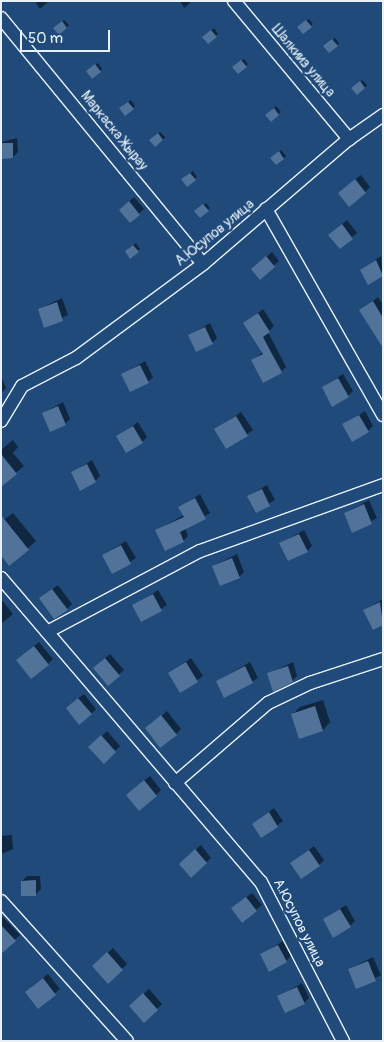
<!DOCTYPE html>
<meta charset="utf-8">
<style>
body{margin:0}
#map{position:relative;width:384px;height:1042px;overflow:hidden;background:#1f4a7a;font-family:Pangolin,sans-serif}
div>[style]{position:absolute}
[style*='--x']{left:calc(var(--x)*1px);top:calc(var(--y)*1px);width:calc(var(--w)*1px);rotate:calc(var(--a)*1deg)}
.shadow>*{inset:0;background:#0007}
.building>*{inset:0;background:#517399}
.roads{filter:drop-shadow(1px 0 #e8f1f8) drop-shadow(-1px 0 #e8f1f8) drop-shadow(0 1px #e8f1f8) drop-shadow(0 -1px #e8f1f8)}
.street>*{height:12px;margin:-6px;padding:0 6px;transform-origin:6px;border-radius:6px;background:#1f4a7a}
span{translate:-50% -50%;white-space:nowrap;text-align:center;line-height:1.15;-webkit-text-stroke:5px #1f4a7a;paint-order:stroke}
.street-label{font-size:14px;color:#e8f1f8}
.frame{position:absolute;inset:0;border:2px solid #e8f1f8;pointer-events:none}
.scale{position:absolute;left:20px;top:30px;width:90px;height:22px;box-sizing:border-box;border:2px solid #e8f1f8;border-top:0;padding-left:6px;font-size:15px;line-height:18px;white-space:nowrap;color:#e8f1f8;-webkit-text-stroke:4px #1f4a7a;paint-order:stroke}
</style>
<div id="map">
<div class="shadow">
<div style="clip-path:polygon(38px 1px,49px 1px,40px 9px,36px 3px)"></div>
<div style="clip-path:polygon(180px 1px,192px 1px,184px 8px)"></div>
<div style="clip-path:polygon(309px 19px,313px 24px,311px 26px,301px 25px)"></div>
<div style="clip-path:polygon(64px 20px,69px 25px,66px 28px,57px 26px)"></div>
<div style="clip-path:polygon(214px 28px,218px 34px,216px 36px,206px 35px)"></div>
<div style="clip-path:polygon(335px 38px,339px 43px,337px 46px,327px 44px)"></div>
<div style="clip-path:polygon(244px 59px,248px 64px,246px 66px,236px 65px)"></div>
<div style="clip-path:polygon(98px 63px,102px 69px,100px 71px,90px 69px)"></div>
<div style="clip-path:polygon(362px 80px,367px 85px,365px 88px,355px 86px)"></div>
<div style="clip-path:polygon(131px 100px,135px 106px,133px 108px,123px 106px)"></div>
<div style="clip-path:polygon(276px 106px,281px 112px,278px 114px,269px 113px)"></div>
<div style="clip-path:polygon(160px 132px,165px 137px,163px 140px,153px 138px)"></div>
<div style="clip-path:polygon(17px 138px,18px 152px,13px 157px,1px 157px,1px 142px)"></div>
<div style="clip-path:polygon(281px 150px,286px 156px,276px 164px,274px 156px)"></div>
<div style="clip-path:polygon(193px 171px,197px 177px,187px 185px,185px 177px)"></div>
<div style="clip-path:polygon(361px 175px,370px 187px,365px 192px,344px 188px)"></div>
<div style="clip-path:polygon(134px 197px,144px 209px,130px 222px,125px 205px)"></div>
<div style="clip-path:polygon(206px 203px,210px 208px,208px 210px,198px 209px)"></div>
<div style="clip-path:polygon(347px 220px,357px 233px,340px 248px,335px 230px)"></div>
<div style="clip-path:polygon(136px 243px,140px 249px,131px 257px,128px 249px)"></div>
<div style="clip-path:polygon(272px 252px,279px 261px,260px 278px,258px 264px)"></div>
<div style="clip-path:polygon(381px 256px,383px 275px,369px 283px,361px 270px)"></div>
<div style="clip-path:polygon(378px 297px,383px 305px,383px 346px,361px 310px)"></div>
<div style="clip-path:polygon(62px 298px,68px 315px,45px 326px,39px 309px)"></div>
<div style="clip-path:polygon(263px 309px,274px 326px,268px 332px,286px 367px,282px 371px,259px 332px,280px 372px,253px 360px,263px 352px,245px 323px)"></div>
<div style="clip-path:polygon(210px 323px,217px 338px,212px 343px,190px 335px)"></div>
<div style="clip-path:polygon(145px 361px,153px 377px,148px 382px,123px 374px)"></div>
<div style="clip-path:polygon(343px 374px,353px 391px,348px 396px,323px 387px)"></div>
<div style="clip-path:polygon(1px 376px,6px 388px,1px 393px)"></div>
<div style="clip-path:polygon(63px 402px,70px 419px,65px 424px,43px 413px)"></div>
<div style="clip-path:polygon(365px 411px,373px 426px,368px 431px,344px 425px)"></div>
<div style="clip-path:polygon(241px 412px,253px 430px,227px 447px,216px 429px)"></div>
<div style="clip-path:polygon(138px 422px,147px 437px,142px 442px,118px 436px)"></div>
<div style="clip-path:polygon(13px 440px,18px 447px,13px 453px,24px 466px,1px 485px,1px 450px)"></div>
<div style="clip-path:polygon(92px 460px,100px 476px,95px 481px,72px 473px)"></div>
<div style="clip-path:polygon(267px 485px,275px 500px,256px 511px,249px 496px)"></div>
<div style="clip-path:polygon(200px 494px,210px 513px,185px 528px,188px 536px,183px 541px,157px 530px,184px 515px,180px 507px)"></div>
<div style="clip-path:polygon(369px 500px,377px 518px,353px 531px,345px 513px)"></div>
<div style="clip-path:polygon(13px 513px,36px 541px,10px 564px,1px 522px)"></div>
<div style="clip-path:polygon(304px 530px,312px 546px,307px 551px,281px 543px)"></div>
<div style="clip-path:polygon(126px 541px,136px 558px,113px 573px,103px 555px)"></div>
<div style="clip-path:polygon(237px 554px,244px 572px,239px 577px,213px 566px)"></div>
<div style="clip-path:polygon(58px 585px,72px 604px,67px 609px,40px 598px)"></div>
<div style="clip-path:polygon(158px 590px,167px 605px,142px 621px,134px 606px)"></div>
<div style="clip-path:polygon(1px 599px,13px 614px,1px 624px)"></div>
<div style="clip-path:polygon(383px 599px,383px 623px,364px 610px)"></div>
<div style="clip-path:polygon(39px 642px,53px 659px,48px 664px,23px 655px)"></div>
<div style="clip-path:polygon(110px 654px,124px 670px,108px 684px,99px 663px)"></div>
<div style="clip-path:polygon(191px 658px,203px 676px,180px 692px,169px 674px)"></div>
<div style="clip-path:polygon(250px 662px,258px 678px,225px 697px,217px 681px)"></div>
<div style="clip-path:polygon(293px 662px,297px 676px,292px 681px,268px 674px)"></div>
<div style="clip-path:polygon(84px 694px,96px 709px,91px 714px,72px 703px)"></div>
<div style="clip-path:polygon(323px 700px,330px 722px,323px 730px,300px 737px,292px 715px,300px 707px)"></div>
<div style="clip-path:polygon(167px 711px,181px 729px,176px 734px,152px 724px)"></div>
<div style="clip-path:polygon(107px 731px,120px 746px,104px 762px,90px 747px)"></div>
<div style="clip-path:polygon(150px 776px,161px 790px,156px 795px,132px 790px)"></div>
<div style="clip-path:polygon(274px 808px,283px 821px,261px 837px,253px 824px)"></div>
<div style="clip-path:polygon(12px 835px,13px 849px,1px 854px,1px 836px)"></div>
<div style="clip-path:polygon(201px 845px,211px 858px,191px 876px,185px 859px)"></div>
<div style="clip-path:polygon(314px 846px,324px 860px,319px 865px,297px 859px)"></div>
<div style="clip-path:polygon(27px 876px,40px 876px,41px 889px,36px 894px,22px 881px)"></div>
<div style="clip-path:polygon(252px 893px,262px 905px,242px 921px,237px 904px)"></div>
<div style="clip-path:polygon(346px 905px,355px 921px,350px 926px,324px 919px)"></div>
<div style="clip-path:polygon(3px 917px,20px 935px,3px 950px,1px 919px)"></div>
<div style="clip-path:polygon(283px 941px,291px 956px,286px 961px,261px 955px)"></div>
<div style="clip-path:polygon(113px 948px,127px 964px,108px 982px,94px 966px)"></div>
<div style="clip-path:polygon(373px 957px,381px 975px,357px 987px,349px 969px)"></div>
<div style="clip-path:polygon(48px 974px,60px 989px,38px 1007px,31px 987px)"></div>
<div style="clip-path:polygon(302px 983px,309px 998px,304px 1003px,278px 997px)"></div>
<div style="clip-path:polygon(149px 989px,162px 1004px,144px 1022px,130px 1006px)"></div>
</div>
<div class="building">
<div style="clip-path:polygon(306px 20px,312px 27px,303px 34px,297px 27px)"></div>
<div style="clip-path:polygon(62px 21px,67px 28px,59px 35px,53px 28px)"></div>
<div style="clip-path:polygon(211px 30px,217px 37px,208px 44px,202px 37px)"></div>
<div style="clip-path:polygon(332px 39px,338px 46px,329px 53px,323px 46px)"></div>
<div style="clip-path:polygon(241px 60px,247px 67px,238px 74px,232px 67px)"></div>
<div style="clip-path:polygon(95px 64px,101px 72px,92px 79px,86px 71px)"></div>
<div style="clip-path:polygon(360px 81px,365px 88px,357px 95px,351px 88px)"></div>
<div style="clip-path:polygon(128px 102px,134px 109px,125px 116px,119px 108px)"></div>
<div style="clip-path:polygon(274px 108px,279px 115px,271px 122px,265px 115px)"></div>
<div style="clip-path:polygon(158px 133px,163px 140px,155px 147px,149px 140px)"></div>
<div style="clip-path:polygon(1px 143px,13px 143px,13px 158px,1px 159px)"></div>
<div style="clip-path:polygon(279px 151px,284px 159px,276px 165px,270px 158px)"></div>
<div style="clip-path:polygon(190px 173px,196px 180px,187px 187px,181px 179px)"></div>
<div style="clip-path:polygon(355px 179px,366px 193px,349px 207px,338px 193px)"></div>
<div style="clip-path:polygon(129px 201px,140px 215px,130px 223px,119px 210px)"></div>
<div style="clip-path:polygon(203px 204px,209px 211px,200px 218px,194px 211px)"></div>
<div style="clip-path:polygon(342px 224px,353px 239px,340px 249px,328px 235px)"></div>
<div style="clip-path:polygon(133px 245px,139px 252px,130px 259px,125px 251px)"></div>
<div style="clip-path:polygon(266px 256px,275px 267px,260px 280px,251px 269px)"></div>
<div style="clip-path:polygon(376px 260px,383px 276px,368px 285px,360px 270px)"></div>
<div style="clip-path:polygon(373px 301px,383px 318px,383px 348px,359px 310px)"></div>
<div style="clip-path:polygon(57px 302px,63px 321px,44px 328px,38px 309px)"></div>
<div style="clip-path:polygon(258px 313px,270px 332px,263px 337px,282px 373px,263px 383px,251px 360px,263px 354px,243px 323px)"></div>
<div style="clip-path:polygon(205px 327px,213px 344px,196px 352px,188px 335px)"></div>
<div style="clip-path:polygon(140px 365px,149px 383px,130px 392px,121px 374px)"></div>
<div style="clip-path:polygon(338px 378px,349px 397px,332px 407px,322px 387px)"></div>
<div style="clip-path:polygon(58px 406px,66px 425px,50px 432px,42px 413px)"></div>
<div style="clip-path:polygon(359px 415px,369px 432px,352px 442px,342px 424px)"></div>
<div style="clip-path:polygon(236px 416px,248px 436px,226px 449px,214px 429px)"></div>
<div style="clip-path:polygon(133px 426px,143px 443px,126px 453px,116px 436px)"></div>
<div style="clip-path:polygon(1px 454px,17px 474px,1px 487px)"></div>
<div style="clip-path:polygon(87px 464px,96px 482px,80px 491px,71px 472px)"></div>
<div style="clip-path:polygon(262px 489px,270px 506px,256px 513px,247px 496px)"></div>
<div style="clip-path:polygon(195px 498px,206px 519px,180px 532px,184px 542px,165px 551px,155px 530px,184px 517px,178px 507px)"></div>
<div style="clip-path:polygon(364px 504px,372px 524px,352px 533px,344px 513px)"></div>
<div style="clip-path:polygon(1px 515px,29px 550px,9px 566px,1px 555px)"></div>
<div style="clip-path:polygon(299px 534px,308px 552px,288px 561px,279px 543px)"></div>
<div style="clip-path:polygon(121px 545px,131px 564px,112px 574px,102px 555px)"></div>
<div style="clip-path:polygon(232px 558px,240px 578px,220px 586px,212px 566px)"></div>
<div style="clip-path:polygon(52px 589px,68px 610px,54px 619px,39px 598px)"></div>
<div style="clip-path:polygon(153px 594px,162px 611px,141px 622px,132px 605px)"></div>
<div style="clip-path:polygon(380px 602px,383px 625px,373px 630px,363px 610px)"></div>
<div style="clip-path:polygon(34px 646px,49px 665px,31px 679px,16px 660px)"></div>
<div style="clip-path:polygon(105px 658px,120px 676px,108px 686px,93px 668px)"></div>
<div style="clip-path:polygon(186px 662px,198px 682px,180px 693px,168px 673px)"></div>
<div style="clip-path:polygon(245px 666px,253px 683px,224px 698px,216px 681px)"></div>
<div style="clip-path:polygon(288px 666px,293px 682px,273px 692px,267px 673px)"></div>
<div style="clip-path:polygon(78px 698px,92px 714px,79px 725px,66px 708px)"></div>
<div style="clip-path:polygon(315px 706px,323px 731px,299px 739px,291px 714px)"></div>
<div style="clip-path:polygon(161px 715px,177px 735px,160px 748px,145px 728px)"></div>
<div style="clip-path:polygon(101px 735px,116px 752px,104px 764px,88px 747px)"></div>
<div style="clip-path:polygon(144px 780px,157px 796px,139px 811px,126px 795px)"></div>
<div style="clip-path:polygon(269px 812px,278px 827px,261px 838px,252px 824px)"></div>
<div style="clip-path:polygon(195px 849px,207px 863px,191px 878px,179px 864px)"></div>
<div style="clip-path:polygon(309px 850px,320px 866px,301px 879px,290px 863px)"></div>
<div style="clip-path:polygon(36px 880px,36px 896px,21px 896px,21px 881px)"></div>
<div style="clip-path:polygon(246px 897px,257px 911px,242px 923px,231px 908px)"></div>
<div style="clip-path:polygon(340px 909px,351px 927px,333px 938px,323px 919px)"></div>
<div style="clip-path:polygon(1px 925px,16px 941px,1px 954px)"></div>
<div style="clip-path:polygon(278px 945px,287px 962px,269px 972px,260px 954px)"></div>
<div style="clip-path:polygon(107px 952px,123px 970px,108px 984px,92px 966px)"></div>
<div style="clip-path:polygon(368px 961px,376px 981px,356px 989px,348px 969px)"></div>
<div style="clip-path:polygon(43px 978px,56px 995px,38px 1009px,25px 992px)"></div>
<div style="clip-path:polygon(297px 987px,305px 1004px,285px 1013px,277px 996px)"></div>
<div style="clip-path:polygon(143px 993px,158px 1010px,144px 1023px,129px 1006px)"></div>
</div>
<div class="roads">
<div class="street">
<div style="--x:234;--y:1;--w:180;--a:50.2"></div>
<div style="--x:1;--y:18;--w:318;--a:50.6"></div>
<div style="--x:266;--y:209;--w:237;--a:60.4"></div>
<div style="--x:1;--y:421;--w:41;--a:-59"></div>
<div style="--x:22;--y:386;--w:61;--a:-27.4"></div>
<div style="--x:76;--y:358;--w:158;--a:-36.5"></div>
<div style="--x:203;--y:264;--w:192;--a:-40.6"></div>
<div style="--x:349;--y:139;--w:42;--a:-35.2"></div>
<div style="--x:1;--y:578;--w:400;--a:49.5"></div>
<div style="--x:261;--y:882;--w:179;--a:62.7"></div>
<div style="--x:47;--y:632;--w:173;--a:-27.9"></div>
<div style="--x:200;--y:551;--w:195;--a:-19.8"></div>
<div style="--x:175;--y:783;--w:123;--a:-40.7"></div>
<div style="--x:268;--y:703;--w:47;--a:-25.5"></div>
<div style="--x:310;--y:683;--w:77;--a:-18.2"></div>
<div style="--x:1;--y:901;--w:188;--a:48"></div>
</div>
</div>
<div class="street-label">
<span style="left:303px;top:61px;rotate:50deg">Шалкииз улица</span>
<span style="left:114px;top:131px;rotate:51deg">Маркаска Жырау</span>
<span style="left:215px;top:233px;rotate:-39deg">А.Юсупов улица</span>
<span style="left:299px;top:923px;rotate:63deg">А.Юсупов улица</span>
</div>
<div class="frame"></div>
<div class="scale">50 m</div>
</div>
